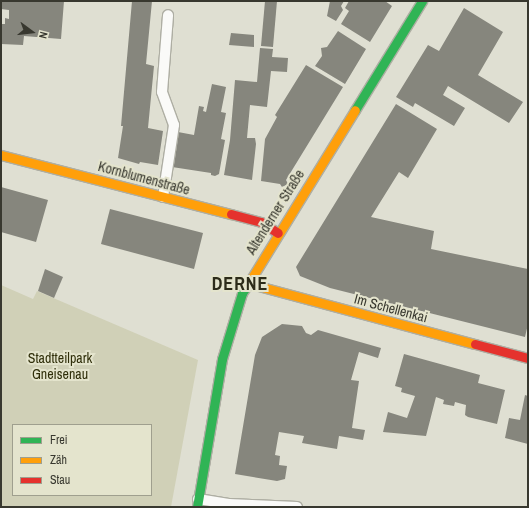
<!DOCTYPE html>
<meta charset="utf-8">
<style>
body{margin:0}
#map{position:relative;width:529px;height:508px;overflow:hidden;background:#dfdfd2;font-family:"Archivo Narrow",sans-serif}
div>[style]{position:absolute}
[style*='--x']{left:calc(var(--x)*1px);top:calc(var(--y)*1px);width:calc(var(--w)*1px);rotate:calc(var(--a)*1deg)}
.green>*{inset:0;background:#d0d0b7}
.building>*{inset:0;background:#86867d}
.roads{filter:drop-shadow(1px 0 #aeaea3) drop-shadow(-1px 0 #aeaea3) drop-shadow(0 1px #aeaea3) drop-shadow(0 -1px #aeaea3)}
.lane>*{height:10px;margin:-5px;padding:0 5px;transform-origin:5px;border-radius:5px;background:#fafaf8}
.fast>*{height:9px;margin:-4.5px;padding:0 4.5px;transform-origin:4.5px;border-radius:4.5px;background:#30b455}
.slow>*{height:9px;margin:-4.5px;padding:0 4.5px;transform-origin:4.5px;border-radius:4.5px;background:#ff9f0a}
.jam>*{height:9px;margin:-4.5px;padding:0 4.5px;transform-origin:4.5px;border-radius:4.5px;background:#e5322d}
span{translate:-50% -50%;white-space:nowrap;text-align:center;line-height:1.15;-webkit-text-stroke:4px #e4e4cd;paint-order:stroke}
.street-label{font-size:14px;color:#38382f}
.park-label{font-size:14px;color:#302f0a}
.district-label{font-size:18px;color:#2d2c1a;font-weight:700;letter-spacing:1px}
.frame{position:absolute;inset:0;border:2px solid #38382f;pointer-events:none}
.legend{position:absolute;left:12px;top:424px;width:140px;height:72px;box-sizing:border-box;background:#e4e4cd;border:1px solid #9f9f8e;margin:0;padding:5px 7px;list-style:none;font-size:12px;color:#38382f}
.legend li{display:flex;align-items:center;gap:8px;height:20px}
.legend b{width:20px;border:1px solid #9f9f8e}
.north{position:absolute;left:12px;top:12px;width:40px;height:40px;-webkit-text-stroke:3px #e4e4cd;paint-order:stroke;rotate:105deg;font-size:11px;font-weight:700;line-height:16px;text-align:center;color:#38382f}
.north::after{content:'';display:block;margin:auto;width:14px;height:18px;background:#38382f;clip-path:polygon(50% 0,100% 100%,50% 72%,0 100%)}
</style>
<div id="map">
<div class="green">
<div style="clip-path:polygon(evenodd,1px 285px,33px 299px,37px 291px,198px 360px,171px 507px,1px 507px,1px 285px,13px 425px,151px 425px,151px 495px,13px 495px,13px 425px)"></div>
</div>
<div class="building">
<div style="clip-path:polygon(1px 1px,64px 1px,61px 39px,24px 36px,23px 45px,1px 44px,1px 24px,5px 24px,5px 18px,9px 19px,9px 10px,1px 9px)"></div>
<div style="clip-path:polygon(132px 1px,152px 1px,146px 64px,154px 66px,148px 128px,163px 131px,158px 165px,140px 162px,139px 164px,118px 158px,123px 126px,121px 126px)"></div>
<div style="clip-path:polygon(265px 1px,277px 1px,273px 47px,261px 46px)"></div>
<div style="clip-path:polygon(330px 1px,344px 1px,341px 6px,343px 10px,336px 21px,327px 16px)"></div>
<div style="clip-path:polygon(349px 1px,385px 1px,392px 6px,370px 42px,341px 24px,349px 11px,345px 8px)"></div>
<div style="clip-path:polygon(464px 8px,503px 32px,478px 75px,523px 102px,509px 123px,448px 86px,443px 95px,465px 108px,454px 126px,415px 103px,413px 107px,396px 97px,428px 45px,439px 51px)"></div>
<div style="clip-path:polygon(338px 31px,366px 49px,345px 84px,315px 66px,322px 56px,321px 48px,327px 47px)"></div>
<div style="clip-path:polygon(231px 33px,254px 35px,254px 47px,229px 45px)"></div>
<div style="clip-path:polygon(260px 48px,273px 49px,272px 57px,288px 58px,287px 72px,271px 71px,267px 107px,250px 105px,247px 138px,255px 138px,256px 144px,252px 180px,224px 175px,230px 140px,235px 80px,257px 82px)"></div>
<div style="clip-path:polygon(306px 65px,343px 87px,286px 180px,288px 184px,282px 187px,280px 184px,261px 181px,265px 139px,277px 117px,275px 115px)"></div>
<div style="clip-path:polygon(212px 84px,226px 87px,221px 112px,226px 113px,221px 139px,225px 140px,219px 174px,215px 176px,211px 175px,211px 173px,172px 167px,178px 132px,194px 135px,199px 106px,204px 107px,203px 111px,206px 112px)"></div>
<div style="clip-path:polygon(396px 104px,437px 129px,408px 178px,399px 172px,371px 217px,434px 231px,431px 249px,528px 269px,528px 324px,525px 337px,330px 288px,300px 276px,296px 267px)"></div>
<div style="clip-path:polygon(1px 187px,48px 200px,36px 242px,1px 232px)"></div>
<div style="clip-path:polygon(110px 209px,203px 233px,194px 269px,101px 244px)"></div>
<div style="clip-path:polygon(45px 269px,63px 277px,54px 298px,38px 291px)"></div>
<div style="clip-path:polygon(282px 324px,302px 326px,306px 333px,311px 335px,318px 330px,381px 348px,378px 358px,359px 352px,351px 380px,359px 381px,352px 428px,365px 430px,363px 440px,339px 436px,337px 449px,302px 443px,304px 436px,279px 432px,275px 455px,280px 456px,279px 465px,287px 466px,285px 479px,277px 481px,235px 474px,255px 355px,262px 337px)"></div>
<div style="clip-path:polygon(404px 354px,480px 375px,478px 383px,505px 390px,497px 424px,468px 417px,465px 415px,466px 405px,455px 402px,454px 406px,443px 404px,444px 400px,436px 397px,426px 436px,383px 432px,388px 412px,407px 418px,415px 396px,401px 392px,402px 388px,395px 386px)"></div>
<div style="clip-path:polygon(525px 395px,528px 396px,528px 444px,505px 438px,509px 418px,520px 420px)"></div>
</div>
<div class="roads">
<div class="lane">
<div style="--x:163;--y:197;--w:73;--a:-81.3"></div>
<div style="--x:174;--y:125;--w:35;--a:-110"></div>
<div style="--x:162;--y:92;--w:77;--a:-85.5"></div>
<div style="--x:198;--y:499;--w:31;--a:9"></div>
<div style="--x:229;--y:504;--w:68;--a:2.5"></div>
</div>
<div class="fast">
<div style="--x:355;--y:110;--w:128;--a:-58.4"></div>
<div style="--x:197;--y:507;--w:150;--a:-80.4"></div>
<div style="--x:222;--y:359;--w:69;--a:-73.1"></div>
<div style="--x:242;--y:293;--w:11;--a:-56"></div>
</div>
<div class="slow">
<div style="--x:1;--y:155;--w:237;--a:14.4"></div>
<div style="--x:247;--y:283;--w:236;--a:15"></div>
<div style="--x:248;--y:284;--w:204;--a:-58.4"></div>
</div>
<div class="jam">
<div style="--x:231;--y:214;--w:31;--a:15"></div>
<div style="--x:261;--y:222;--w:20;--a:33"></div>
<div style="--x:475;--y:344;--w:55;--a:14.8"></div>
</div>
</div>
<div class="street-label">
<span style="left:144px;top:178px;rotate:15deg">Kornblumenstraße</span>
<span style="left:275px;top:212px;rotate:-58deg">Altenderner Straße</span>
<span style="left:391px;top:308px;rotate:15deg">Im Schellenkai</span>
</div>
<div class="park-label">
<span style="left:60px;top:366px">Stadtteilpark<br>Gneisenau</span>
</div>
<div class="district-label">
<span style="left:240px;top:284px">DERNE</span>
</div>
<div class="frame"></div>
<ul class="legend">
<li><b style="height:5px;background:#30b455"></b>Frei</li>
<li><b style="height:5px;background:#ff9f0a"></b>Zäh</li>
<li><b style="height:5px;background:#e5322d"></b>Stau</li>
</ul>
<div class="north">N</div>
</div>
